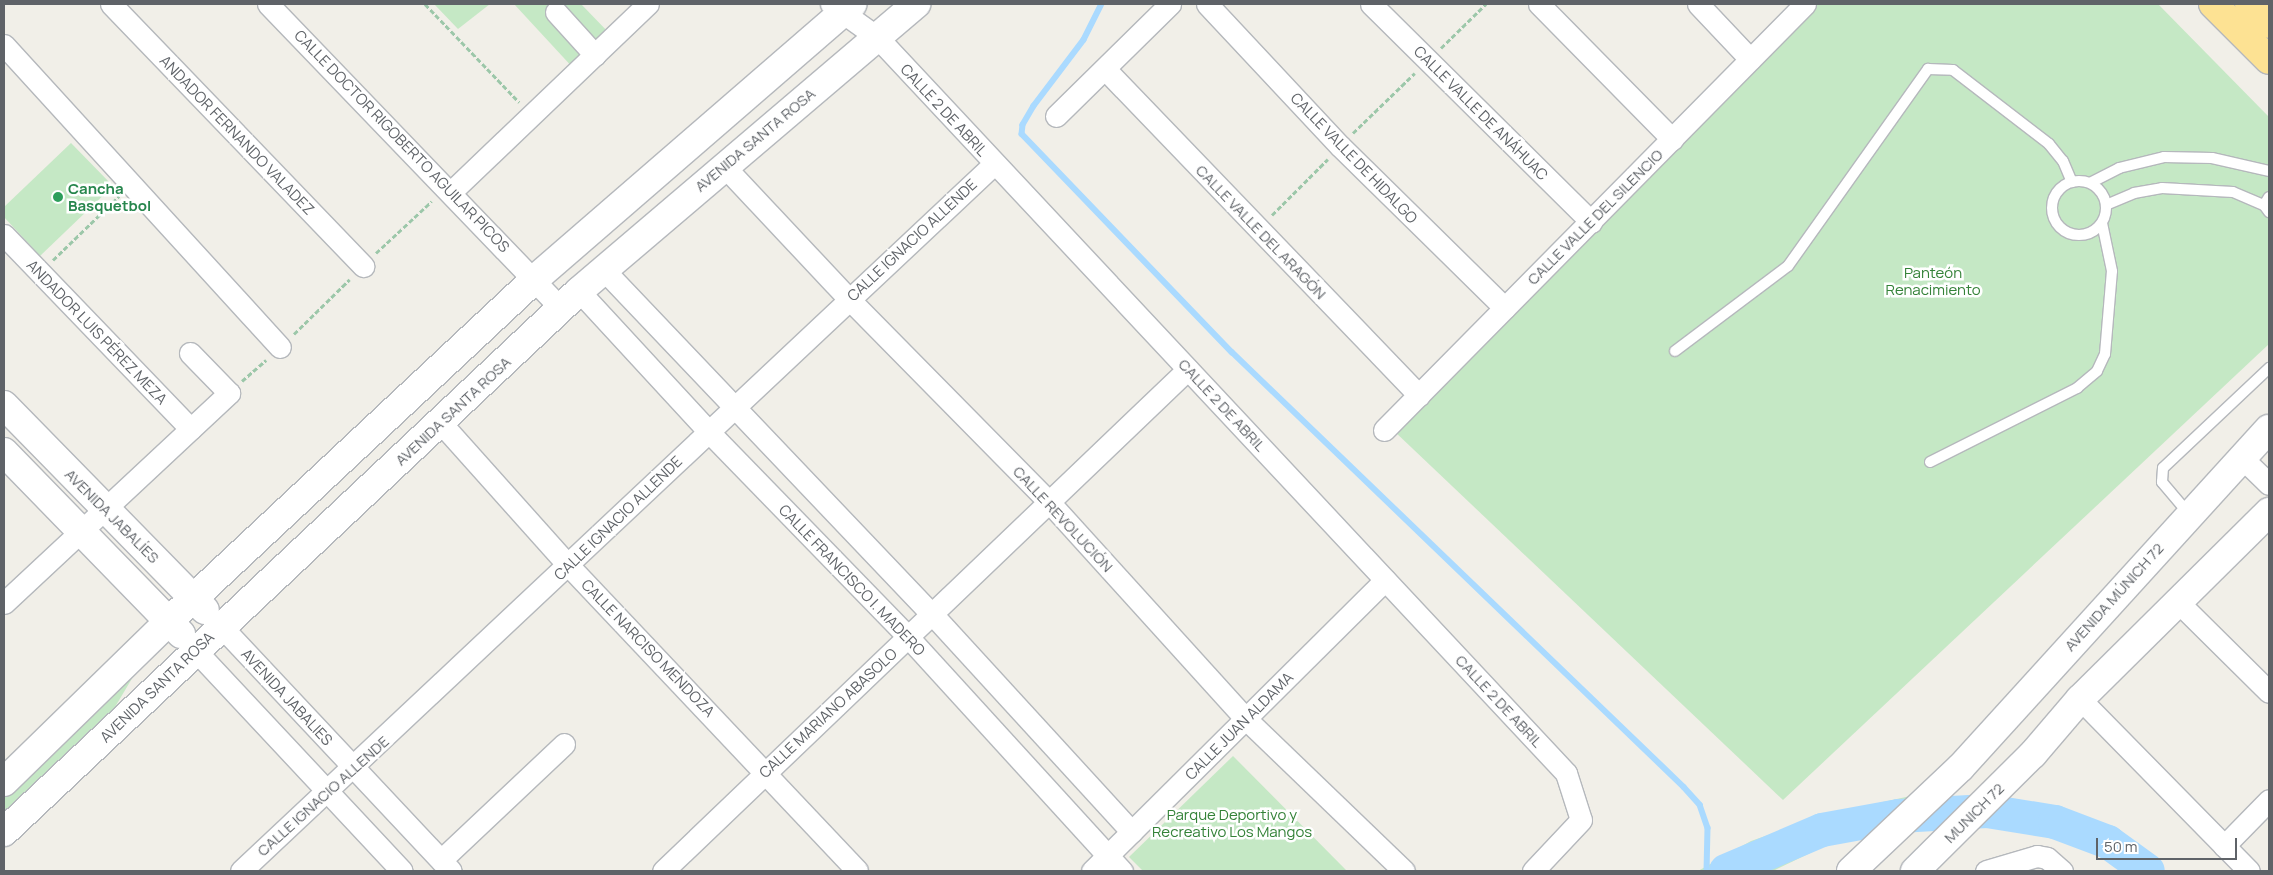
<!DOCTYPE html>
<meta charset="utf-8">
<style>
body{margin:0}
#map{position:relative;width:2273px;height:875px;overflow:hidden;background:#f1efe8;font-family:Manrope,sans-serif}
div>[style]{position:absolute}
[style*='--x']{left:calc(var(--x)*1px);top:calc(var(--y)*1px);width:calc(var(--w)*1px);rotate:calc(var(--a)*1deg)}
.green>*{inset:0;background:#c5e8c5}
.stream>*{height:5.5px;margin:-2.75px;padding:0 2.75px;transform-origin:2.75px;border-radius:2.75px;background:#aadaff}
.river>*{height:34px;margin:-17px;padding:0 17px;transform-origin:17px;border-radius:17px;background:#aadaff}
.path>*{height:3px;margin-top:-1.5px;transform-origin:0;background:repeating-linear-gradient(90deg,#9cc7a9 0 5px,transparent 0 7.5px)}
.roads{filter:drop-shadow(1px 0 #b5b8bc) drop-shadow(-1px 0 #b5b8bc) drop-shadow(0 1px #b5b8bc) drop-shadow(0 -1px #b5b8bc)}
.lane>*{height:10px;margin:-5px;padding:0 5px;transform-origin:5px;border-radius:5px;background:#fff}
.lane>.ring{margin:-5px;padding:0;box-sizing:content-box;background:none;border:10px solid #fff;border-radius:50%}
.street>*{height:21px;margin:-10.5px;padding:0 10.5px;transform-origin:10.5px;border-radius:10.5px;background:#fff}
.secondary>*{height:28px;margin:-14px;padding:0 14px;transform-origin:14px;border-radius:14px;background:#fff}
.highway>*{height:28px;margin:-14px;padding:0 14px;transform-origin:14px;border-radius:14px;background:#fde293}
.dots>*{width:14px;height:14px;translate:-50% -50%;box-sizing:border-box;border:2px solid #fff;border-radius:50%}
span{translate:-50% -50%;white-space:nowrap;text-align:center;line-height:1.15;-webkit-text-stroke:5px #fff;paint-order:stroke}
.street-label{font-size:15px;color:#5f6368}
.leisure-label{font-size:15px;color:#27864d;font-weight:700}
.left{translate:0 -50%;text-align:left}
.park-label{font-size:15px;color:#348238}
.frame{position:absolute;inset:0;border:5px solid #5f6368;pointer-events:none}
.scale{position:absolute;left:2096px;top:838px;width:141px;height:22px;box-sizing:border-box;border:2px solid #5f6368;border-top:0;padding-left:6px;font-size:15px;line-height:18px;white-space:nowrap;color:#5f6368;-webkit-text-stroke:4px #fff;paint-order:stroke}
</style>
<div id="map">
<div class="green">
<div style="clip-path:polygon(434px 4px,490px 4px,458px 29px)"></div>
<div style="clip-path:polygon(514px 4px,581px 4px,611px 35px,575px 70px)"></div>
<div style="clip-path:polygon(1817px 4px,2158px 4px,2269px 117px,2269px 344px,1783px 800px,1393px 430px)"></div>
<div style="clip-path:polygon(71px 143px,113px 186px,40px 256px,4px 217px,4px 207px)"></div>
<div style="clip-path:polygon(162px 628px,96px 739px,4px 830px,4px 782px)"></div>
<div style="clip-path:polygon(1233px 756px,1347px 871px,1143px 871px,1129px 857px)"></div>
<div style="clip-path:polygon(1915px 795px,1987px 811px,1911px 831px,1833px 842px,1773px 871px,1698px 871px,1751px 841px,1833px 813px)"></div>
</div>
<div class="stream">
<div style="--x:1102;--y:4;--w:40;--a:116.6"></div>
<div style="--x:1084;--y:40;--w:83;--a:127.1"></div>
<div style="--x:1034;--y:106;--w:22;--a:120"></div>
<div style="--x:1023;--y:125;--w:9;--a:96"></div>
<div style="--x:1022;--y:134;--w:303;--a:46.1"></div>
<div style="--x:1232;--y:352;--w:627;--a:43.9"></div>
<div style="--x:1684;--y:787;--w:24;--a:48"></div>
<div style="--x:1700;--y:805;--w:24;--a:71"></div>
<div style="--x:1708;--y:828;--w:43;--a:91.3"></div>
</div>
<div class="river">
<div style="--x:1726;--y:871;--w:104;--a:-23.1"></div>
<div style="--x:1822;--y:830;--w:78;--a:-10.3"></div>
<div style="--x:1899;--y:816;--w:88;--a:-3.3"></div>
<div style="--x:1987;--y:811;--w:69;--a:9.2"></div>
<div style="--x:2055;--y:822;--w:57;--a:20.7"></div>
<div style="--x:2108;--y:842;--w:49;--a:35.9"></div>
</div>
<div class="path">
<div style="--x:425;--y:4;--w:136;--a:46.2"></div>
<div style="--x:1441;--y:48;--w:63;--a:-44.4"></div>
<div style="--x:1353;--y:133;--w:86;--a:-44.1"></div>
<div style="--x:1272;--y:215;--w:79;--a:-45"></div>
<div style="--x:376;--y:253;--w:76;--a:-42.9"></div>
<div style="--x:53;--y:260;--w:92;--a:-44.1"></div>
<div style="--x:294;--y:334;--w:78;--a:-44.5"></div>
<div style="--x:242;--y:381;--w:32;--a:-41"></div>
</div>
<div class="roads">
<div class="lane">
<div class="ring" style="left:2052px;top:181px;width:44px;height:44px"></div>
<div style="--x:2090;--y:183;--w:33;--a:-27"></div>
<div style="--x:2119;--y:168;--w:46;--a:-13.7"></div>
<div style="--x:2164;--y:157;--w:48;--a:1.2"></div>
<div style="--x:2212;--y:158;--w:58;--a:12.8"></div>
<div style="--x:2269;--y:197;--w:9;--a:122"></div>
<div style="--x:2264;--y:205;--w:9;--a:54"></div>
<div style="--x:2106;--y:205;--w:30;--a:-23"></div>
<div style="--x:2134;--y:193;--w:28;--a:-10"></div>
<div style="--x:2162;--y:188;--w:71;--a:3.2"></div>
<div style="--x:2233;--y:192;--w:34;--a:23"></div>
<div style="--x:1675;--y:351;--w:141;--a:-37"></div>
<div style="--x:1788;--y:266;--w:242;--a:-54.6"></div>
<div style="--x:1928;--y:69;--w:25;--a:2"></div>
<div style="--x:1953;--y:70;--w:121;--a:37.6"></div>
<div style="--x:2049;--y:144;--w:22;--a:51"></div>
<div style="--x:2063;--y:161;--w:23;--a:67"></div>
<div style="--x:1930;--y:462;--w:165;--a:-26.7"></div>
<div style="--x:2077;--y:388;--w:26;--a:-40"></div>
<div style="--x:2097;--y:371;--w:19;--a:-65"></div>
<div style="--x:2105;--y:354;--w:83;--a:-85.2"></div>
<div style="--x:2112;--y:271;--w:49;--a:-101.8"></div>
<div style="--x:2189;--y:514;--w:42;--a:-130.2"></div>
<div style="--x:2162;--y:482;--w:14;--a:-86"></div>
<div style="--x:2163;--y:468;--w:146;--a:-43.3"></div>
</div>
<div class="street">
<div style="--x:111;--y:4;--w:364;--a:46.1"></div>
<div style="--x:268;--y:4;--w:422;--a:46.1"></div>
<div style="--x:831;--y:4;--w:57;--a:35.7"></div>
<div style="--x:877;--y:37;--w:1008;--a:46.89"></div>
<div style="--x:1566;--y:773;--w:49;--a:72.3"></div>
<div style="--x:1581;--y:820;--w:70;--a:133.3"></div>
<div style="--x:1207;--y:4;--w:195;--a:46.9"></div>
<div style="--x:1340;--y:146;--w:231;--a:44.5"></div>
<div style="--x:1371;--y:4;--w:310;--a:44.7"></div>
<div style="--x:1539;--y:4;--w:190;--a:45.4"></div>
<div style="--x:1698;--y:4;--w:76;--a:46.6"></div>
<div style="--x:556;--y:12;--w:58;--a:47.8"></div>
<div style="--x:4;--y:45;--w:409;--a:47.6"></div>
<div style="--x:1105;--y:69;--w:453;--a:46.1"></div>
<div style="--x:1056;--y:116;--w:160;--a:-44.5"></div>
<div style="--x:724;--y:166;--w:181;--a:46.8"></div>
<div style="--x:848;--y:298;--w:288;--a:45.4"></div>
<div style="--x:1050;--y:503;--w:292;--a:47.8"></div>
<div style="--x:1246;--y:719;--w:219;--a:43.9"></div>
<div style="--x:452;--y:191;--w:271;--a:-43.7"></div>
<div style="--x:4;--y:235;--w:269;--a:46.1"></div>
<div style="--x:603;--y:269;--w:478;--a:46.4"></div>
<div style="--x:933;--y:615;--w:294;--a:47.5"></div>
<div style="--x:579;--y:291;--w:190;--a:47.3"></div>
<div style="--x:708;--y:431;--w:289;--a:45.8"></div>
<div style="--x:909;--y:638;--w:316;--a:47.6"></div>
<div style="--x:441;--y:423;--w:192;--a:48.2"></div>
<div style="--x:569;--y:566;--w:419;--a:46.6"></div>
<div style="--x:1384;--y:430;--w:599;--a:-45.34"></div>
<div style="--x:2241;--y:457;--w:39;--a:44"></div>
<div style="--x:2177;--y:601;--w:129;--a:44.7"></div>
<div style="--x:4;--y:603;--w:308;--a:-43"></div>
<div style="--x:229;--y:393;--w:56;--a:-134.3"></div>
<div style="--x:220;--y:625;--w:337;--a:46.8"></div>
<div style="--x:196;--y:651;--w:301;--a:46.9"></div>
<div style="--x:2080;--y:699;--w:241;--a:45.5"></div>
<div style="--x:2224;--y:846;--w:64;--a:-45.6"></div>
<div style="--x:441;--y:860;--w:169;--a:-43.3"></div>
<div style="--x:241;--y:871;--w:1033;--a:-43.2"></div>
<div style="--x:663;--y:871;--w:726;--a:-43.72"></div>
<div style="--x:1092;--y:871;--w:413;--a:-44.8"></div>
<div style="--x:1986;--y:871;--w:53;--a:-16.4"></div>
<div style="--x:2037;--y:856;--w:10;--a:11"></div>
<div style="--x:2047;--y:858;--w:20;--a:41"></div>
</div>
<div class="secondary">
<div style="--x:4;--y:405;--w:287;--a:45.6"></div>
<div style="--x:4;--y:452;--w:254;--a:45.8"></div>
<div style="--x:4;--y:782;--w:231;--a:-44.3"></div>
<div style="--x:169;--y:621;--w:501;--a:-43.06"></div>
<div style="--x:535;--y:279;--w:420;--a:-40.9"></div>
<div style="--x:4;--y:832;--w:789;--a:-43.25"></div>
<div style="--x:579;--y:291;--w:443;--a:-40.4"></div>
<div style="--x:1851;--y:871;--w:151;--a:-43.4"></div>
<div style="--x:1961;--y:767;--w:457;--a:-47.7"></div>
<div style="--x:1915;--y:871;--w:166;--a:-44.8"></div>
<div style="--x:2033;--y:754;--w:72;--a:-49.5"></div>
<div style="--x:2080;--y:699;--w:266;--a:-44.7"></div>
</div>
<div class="highway">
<div style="--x:2213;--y:4;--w:79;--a:45"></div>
<div style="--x:2249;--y:4;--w:28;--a:45"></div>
</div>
</div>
<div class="dots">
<div style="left:58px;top:197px;background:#2e9e5b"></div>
</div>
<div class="street-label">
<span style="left:944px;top:110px;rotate:47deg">CALLE 2 DE ABRIL</span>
<span style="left:1481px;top:113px;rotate:45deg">CALLE VALLE DE ANÁHUAC</span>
<span style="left:237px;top:135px;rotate:46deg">ANDADOR FERNANDO VALADEZ</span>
<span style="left:755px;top:140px;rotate:-40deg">AVENIDA SANTA ROSA</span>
<span style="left:402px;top:141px;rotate:46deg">CALLE DOCTOR RIGOBERTO AGUILAR PICOS</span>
<span style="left:1354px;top:158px;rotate:46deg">CALLE VALLE DE HIDALGO</span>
<span style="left:1595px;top:217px;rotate:-45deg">CALLE VALLE DEL SILENCIO</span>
<span style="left:1261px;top:232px;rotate:46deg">CALLE VALLE DEL ARAGÓN</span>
<span style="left:912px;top:240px;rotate:-43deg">CALLE IGNACIO ALLENDE</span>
<span style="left:97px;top:332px;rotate:46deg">ANDADOR LUIS PÉREZ MEZA</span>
<span style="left:1222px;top:405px;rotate:47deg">CALLE 2 DE ABRIL</span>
<span style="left:453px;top:411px;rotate:-43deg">AVENIDA SANTA ROSA</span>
<span style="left:112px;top:516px;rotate:45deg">AVENIDA JABALÍES</span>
<span style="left:618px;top:518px;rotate:-44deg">CALLE IGNACIO ALLENDE</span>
<span style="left:1063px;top:519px;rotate:47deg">CALLE REVOLUCIÓN</span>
<span style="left:852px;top:580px;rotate:46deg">CALLE FRANCISCO I. MADERO</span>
<span style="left:2114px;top:597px;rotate:-48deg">AVENIDA MÚNICH 72</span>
<span style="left:648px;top:648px;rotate:46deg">CALLE NARCISO MENDOZA</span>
<span style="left:157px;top:687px;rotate:-44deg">AVENIDA SANTA ROSA</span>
<span style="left:287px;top:697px;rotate:47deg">AVENIDA JABALIES</span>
<span style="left:1499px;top:701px;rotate:47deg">CALLE 2 DE ABRIL</span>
<span style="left:828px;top:713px;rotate:-43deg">CALLE MARIANO ABASOLO</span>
<span style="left:1239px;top:726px;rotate:-45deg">CALLE JUAN ALDAMA</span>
<span style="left:323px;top:796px;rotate:-42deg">CALLE IGNACIO ALLENDE</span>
<span style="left:1974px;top:813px;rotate:-45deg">MUNICH 72</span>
</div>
<div class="leisure-label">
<span class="left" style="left:68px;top:197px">Cancha<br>Basquetbol</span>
</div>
<div class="park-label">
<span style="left:1933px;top:281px">Panteón<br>Renacimiento</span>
<span style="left:1232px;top:823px">Parque Deportivo y<br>Recreativo Los Mangos</span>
</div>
<div class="frame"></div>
<div class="scale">50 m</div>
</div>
